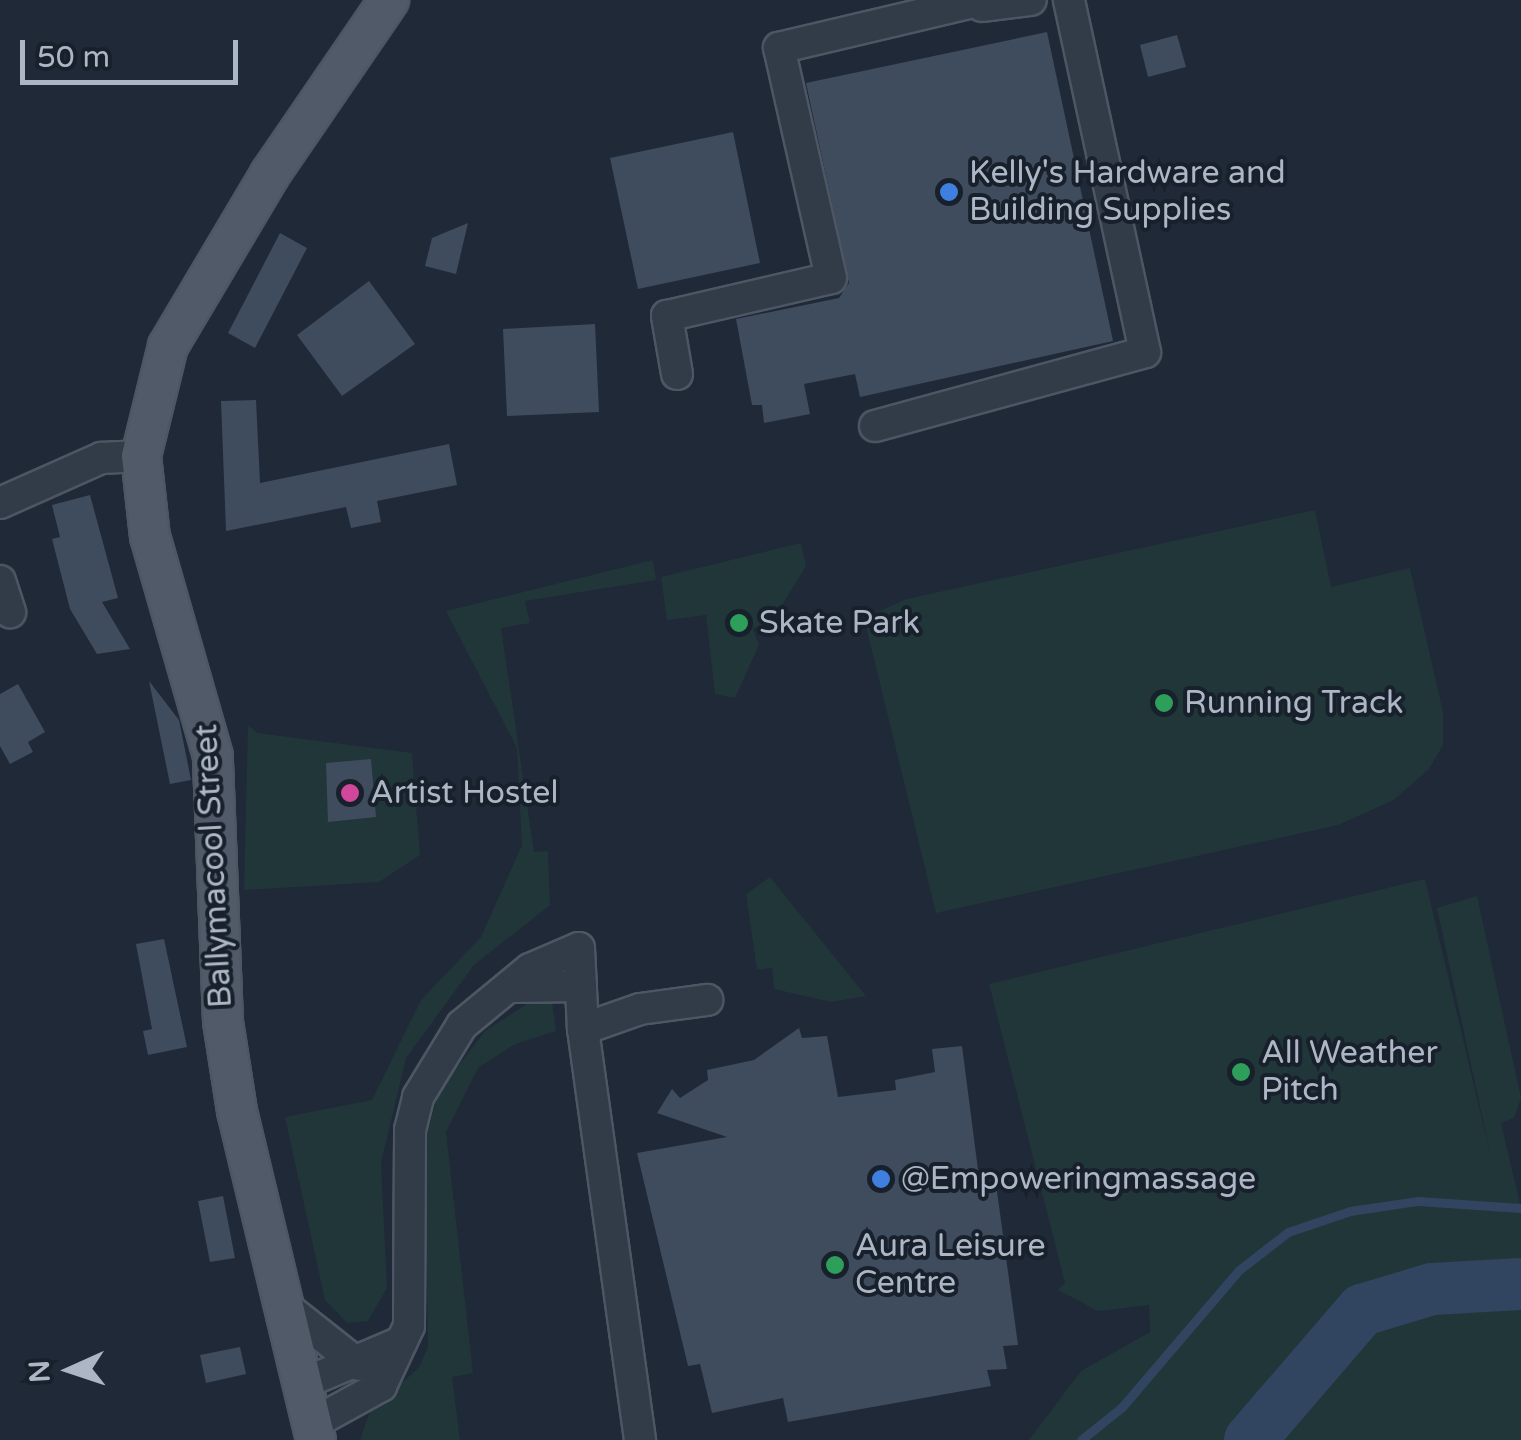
<!DOCTYPE html>
<style>
body{margin:0}
#map{position:relative;width:1521px;height:1440px;overflow:hidden;background:#1f2938;font-family:"Varela Round",sans-serif}
div>[style]{position:absolute}
[style*='--x']{left:calc(var(--x)*1px);top:calc(var(--y)*1px);width:calc(var(--w)*1px);rotate:calc(var(--a)*1deg)}
.green>*{inset:0;background:#213639}
.stream>*{height:9px;margin:-4.5px;padding:0 4.5px;transform-origin:4.5px;border-radius:4.5px;background:#314560}
.river>*{height:52px;margin:-26px;padding:0 26px;transform-origin:26px;border-radius:26px;background:#314560}
.building>*{inset:0;background:#3f4c5d}
.roads{filter:drop-shadow(2px 0 #4d5663) drop-shadow(-2px 0 #4d5663) drop-shadow(0 2px #4d5663) drop-shadow(0 -2px #4d5663)}
.minor>*{height:30px;margin:-15px;padding:0 15px;transform-origin:15px;border-radius:15px;background:#323b48}
.major>*{height:38px;margin:-19px;padding:0 19px;transform-origin:19px;border-radius:19px;background:#505a68}
.dots>*{width:28px;height:28px;translate:-50% -50%;box-sizing:border-box;border:5px solid #18202c;border-radius:50%}
span{translate:-50% -50%;white-space:nowrap;text-align:center;line-height:1.15;-webkit-text-stroke:8px #18202c;paint-order:stroke}
.poi-label{font-size:32px;color:#acb6c5}
.left{translate:0 -50%;text-align:left}
.street-label{font-size:32px;color:#acb6c5}
.north{position:absolute;left:20px;top:1320px;width:100px;height:100px;-webkit-text-stroke:8px #18202c;paint-order:stroke;rotate:267deg;font-size:28px;font-weight:700;line-height:40px;text-align:center;color:#acb6c5}
.north::after{content:'';display:block;margin:auto;width:35px;height:45px;background:#acb6c5;clip-path:polygon(50% 0,100% 100%,50% 72%,0 100%)}
.scale{position:absolute;left:20px;top:40px;width:218px;height:45px;box-sizing:border-box;border:5px solid #acb6c5;border-top:0;padding-left:12px;font-size:30px;line-height:35px;white-space:nowrap;color:#acb6c5;-webkit-text-stroke:8px #18202c;paint-order:stroke}
</style>
<div id="map">
<div class="green">
<div style="clip-path:polygon(1315px 510px,1331px 587px,1410px 568px,1443px 712px,1443px 745px,1429px 769px,1394px 800px,1338px 825px,936px 913px,864px 618px,907px 599px)"></div>
<div style="clip-path:polygon(801px 543px,806px 566px,769px 626px,753px 628px,759px 645px,735px 698px,715px 694px,706px 615px,667px 620px,661px 577px)"></div>
<div style="clip-path:polygon(653px 560px,656px 580px,525px 601px,530px 623px,501px 628px,534px 852px,548px 851px,550px 905px,474px 965px,406px 1058px,381px 1163px,387px 1288px,368px 1321px,347px 1323px,325px 1300px,285px 1117px,372px 1100px,421px 1000px,481px 937px,522px 845px,517px 748px,446px 611px)"></div>
<div style="clip-path:polygon(248px 725px,257px 733px,412px 753px,420px 855px,379px 882px,244px 890px)"></div>
<div style="clip-path:polygon(770px 877px,866px 996px,831px 1002px,774px 989px,772px 968px,757px 970px,746px 894px)"></div>
<div style="clip-path:polygon(1425px 879px,1491px 1157px,1437px 908px,1477px 896px,1521px 1098px,1514px 1118px,1501px 1123px,1521px 1208px,1521px 1440px,1029px 1440px,1081px 1371px,1150px 1332px,1149px 1305px,1098px 1311px,1058px 1290px,1065px 1283px,989px 984px)"></div>
<div style="clip-path:polygon(552px 1002px,556px 1031px,515px 1044px,478px 1068px,446px 1132px,473px 1373px,452px 1377px,460px 1440px,360px 1440px,369px 1414px,419px 1367px,428px 1347px,425px 1142px,439px 1091px,485px 1031px,527px 1004px)"></div>
</div>
<div class="stream">
<div style="--x:1081;--y:1440;--w:53;--a:-38.8"></div>
<div style="--x:1122;--y:1407;--w:180;--a:-49.5"></div>
<div style="--x:1239;--y:1270;--w:62;--a:-37.8"></div>
<div style="--x:1288;--y:1232;--w:65;--a:-18.7"></div>
<div style="--x:1350;--y:1211;--w:69;--a:-8.4"></div>
<div style="--x:1418;--y:1201;--w:103;--a:3.9"></div>
</div>
<div class="river">
<div style="--x:1250;--y:1440;--w:172;--a:-49.3"></div>
<div style="--x:1362;--y:1310;--w:73;--a:-16.7"></div>
<div style="--x:1432;--y:1289;--w:89;--a:-3.2"></div>
</div>
<div class="building">
<div style="clip-path:polygon(1047px 32px,1113px 341px,860px 397px,855px 374px,804px 384px,810px 414px,764px 423px,762px 405px,752px 405px,736px 319px,839px 298px,849px 283px,806px 83px)"></div>
<div style="clip-path:polygon(1177px 35px,1186px 67px,1148px 77px,1140px 45px)"></div>
<div style="clip-path:polygon(733px 132px,760px 263px,638px 289px,610px 158px)"></div>
<div style="clip-path:polygon(468px 223px,456px 274px,425px 266px,432px 238px)"></div>
<div style="clip-path:polygon(280px 233px,307px 248px,255px 348px,228px 333px)"></div>
<div style="clip-path:polygon(369px 281px,415px 344px,342px 396px,297px 335px)"></div>
<div style="clip-path:polygon(595px 324px,599px 412px,507px 416px,503px 329px)"></div>
<div style="clip-path:polygon(256px 400px,260px 483px,449px 444px,457px 485px,377px 501px,381px 522px,351px 528px,346px 507px,226px 531px,221px 401px)"></div>
<div style="clip-path:polygon(90px 495px,118px 598px,102px 602px,130px 649px,97px 654px,70px 609px,52px 539px,60px 537px,52px 505px)"></div>
<div style="clip-path:polygon(149px 681px,179px 720px,191px 780px,170px 784px)"></div>
<div style="clip-path:polygon(18px 684px,45px 732px,28px 742px,33px 752px,10px 764px,0 746px,0 694px)"></div>
<div style="clip-path:polygon(371px 759px,376px 817px,328px 822px,326px 763px)"></div>
<div style="clip-path:polygon(164px 939px,187px 1047px,148px 1055px,143px 1031px,152px 1029px,136px 944px)"></div>
<div style="clip-path:polygon(799px 1028px,802px 1038px,827px 1036px,838px 1097px,896px 1090px,895px 1080px,935px 1072px,932px 1049px,962px 1046px,980px 1185px,996px 1184px,1018px 1345px,1003px 1346px,1007px 1369px,987px 1370px,991px 1386px,788px 1422px,783px 1398px,712px 1413px,700px 1364px,688px 1366px,637px 1153px,727px 1137px,657px 1113px,672px 1089px,680px 1098px,708px 1080px,707px 1070px,754px 1060px)"></div>
<div style="clip-path:polygon(223px 1196px,235px 1258px,210px 1262px,198px 1201px)"></div>
<div style="clip-path:polygon(240px 1347px,246px 1374px,206px 1383px,200px 1355px)"></div>
</div>
<div class="roads">
<div class="minor">
<div style="--x:982;--y:6;--w:49;--a:-7"></div>
<div style="--x:677;--y:374;--w:59;--a:-99.8"></div>
<div style="--x:667;--y:316;--w:168;--a:-13"></div>
<div style="--x:831;--y:278;--w:236;--a:-102.7"></div>
<div style="--x:779;--y:48;--w:209;--a:-13.3"></div>
<div style="--x:875;--y:426;--w:280;--a:-15.3"></div>
<div style="--x:1145;--y:352;--w:360;--a:-102.2"></div>
<div style="--x:0;--y:503;--w:111;--a:-24"></div>
<div style="--x:101;--y:458;--w:40;--a:-2.9"></div>
<div style="--x:0;--y:581;--w:33;--a:72"></div>
<div style="--x:513;--y:987;--w:68;--a:-0.8"></div>
<div style="--x:583;--y:1029;--w:415;--a:82.1"></div>
<div style="--x:282;--y:1304;--w:98;--a:38.4"></div>
<div style="--x:302;--y:1384;--w:108;--a:-23"></div>
<div style="--x:312;--y:1424;--w:79;--a:-28.8"></div>
<div style="--x:381;--y:1386;--w:66;--a:-65"></div>
<div style="--x:409;--y:1326;--w:196;--a:-89.7"></div>
<div style="--x:410;--y:1130;--w:34;--a:-76"></div>
<div style="--x:418;--y:1097;--w:84;--a:-58.6"></div>
<div style="--x:462;--y:1025;--w:88;--a:-39.5"></div>
<div style="--x:530;--y:969;--w:53;--a:-23.2"></div>
<div style="--x:579;--y:948;--w:81;--a:87.2"></div>
<div style="--x:583;--y:1029;--w:60;--a:-19.3"></div>
<div style="--x:640;--y:1009;--w:68;--a:-7.7"></div>
</div>
<div class="major">
<div style="--x:316;--y:1440;--w:338;--a:-103.5"></div>
<div style="--x:237;--y:1111;--w:90;--a:-98.9"></div>
<div style="--x:223;--y:1022;--w:266;--a:-92.2"></div>
<div style="--x:213;--y:756;--w:228;--a:-106"></div>
<div style="--x:150;--y:537;--w:81;--a:-96.3"></div>
<div style="--x:141;--y:456;--w:113;--a:-76.2"></div>
<div style="--x:168;--y:346;--w:200;--a:-59.3"></div>
<div style="--x:270;--y:174;--w:211;--a:-55.6"></div>
</div>
</div>
<div class="dots">
<div style="left:949px;top:192px;background:#3f7fe0"></div>
<div style="left:739px;top:623px;background:#2e9e5b"></div>
<div style="left:1164px;top:703px;background:#2e9e5b"></div>
<div style="left:350px;top:793px;background:#d1479c"></div>
<div style="left:1241px;top:1072px;background:#2e9e5b"></div>
<div style="left:881px;top:1179px;background:#3f7fe0"></div>
<div style="left:835px;top:1265px;background:#2e9e5b"></div>
</div>
<div class="poi-label">
<span class="left" style="left:969px;top:192px">Kelly's Hardware and<br>Building Supplies</span>
<span class="left" style="left:759px;top:623px">Skate Park</span>
<span class="left" style="left:1184px;top:703px">Running Track</span>
<span class="left" style="left:370px;top:793px">Artist Hostel</span>
<span class="left" style="left:1261px;top:1072px">All Weather<br>Pitch</span>
<span class="left" style="left:901px;top:1179px">@Empoweringmassage</span>
<span class="left" style="left:855px;top:1265px">Aura Leisure<br>Centre</span>
</div>
<div class="street-label">
<span style="left:214px;top:866px;rotate:-93deg">Ballymacool Street</span>
</div>
<div class="north">N</div>
<div class="scale">50 m</div>
</div>
